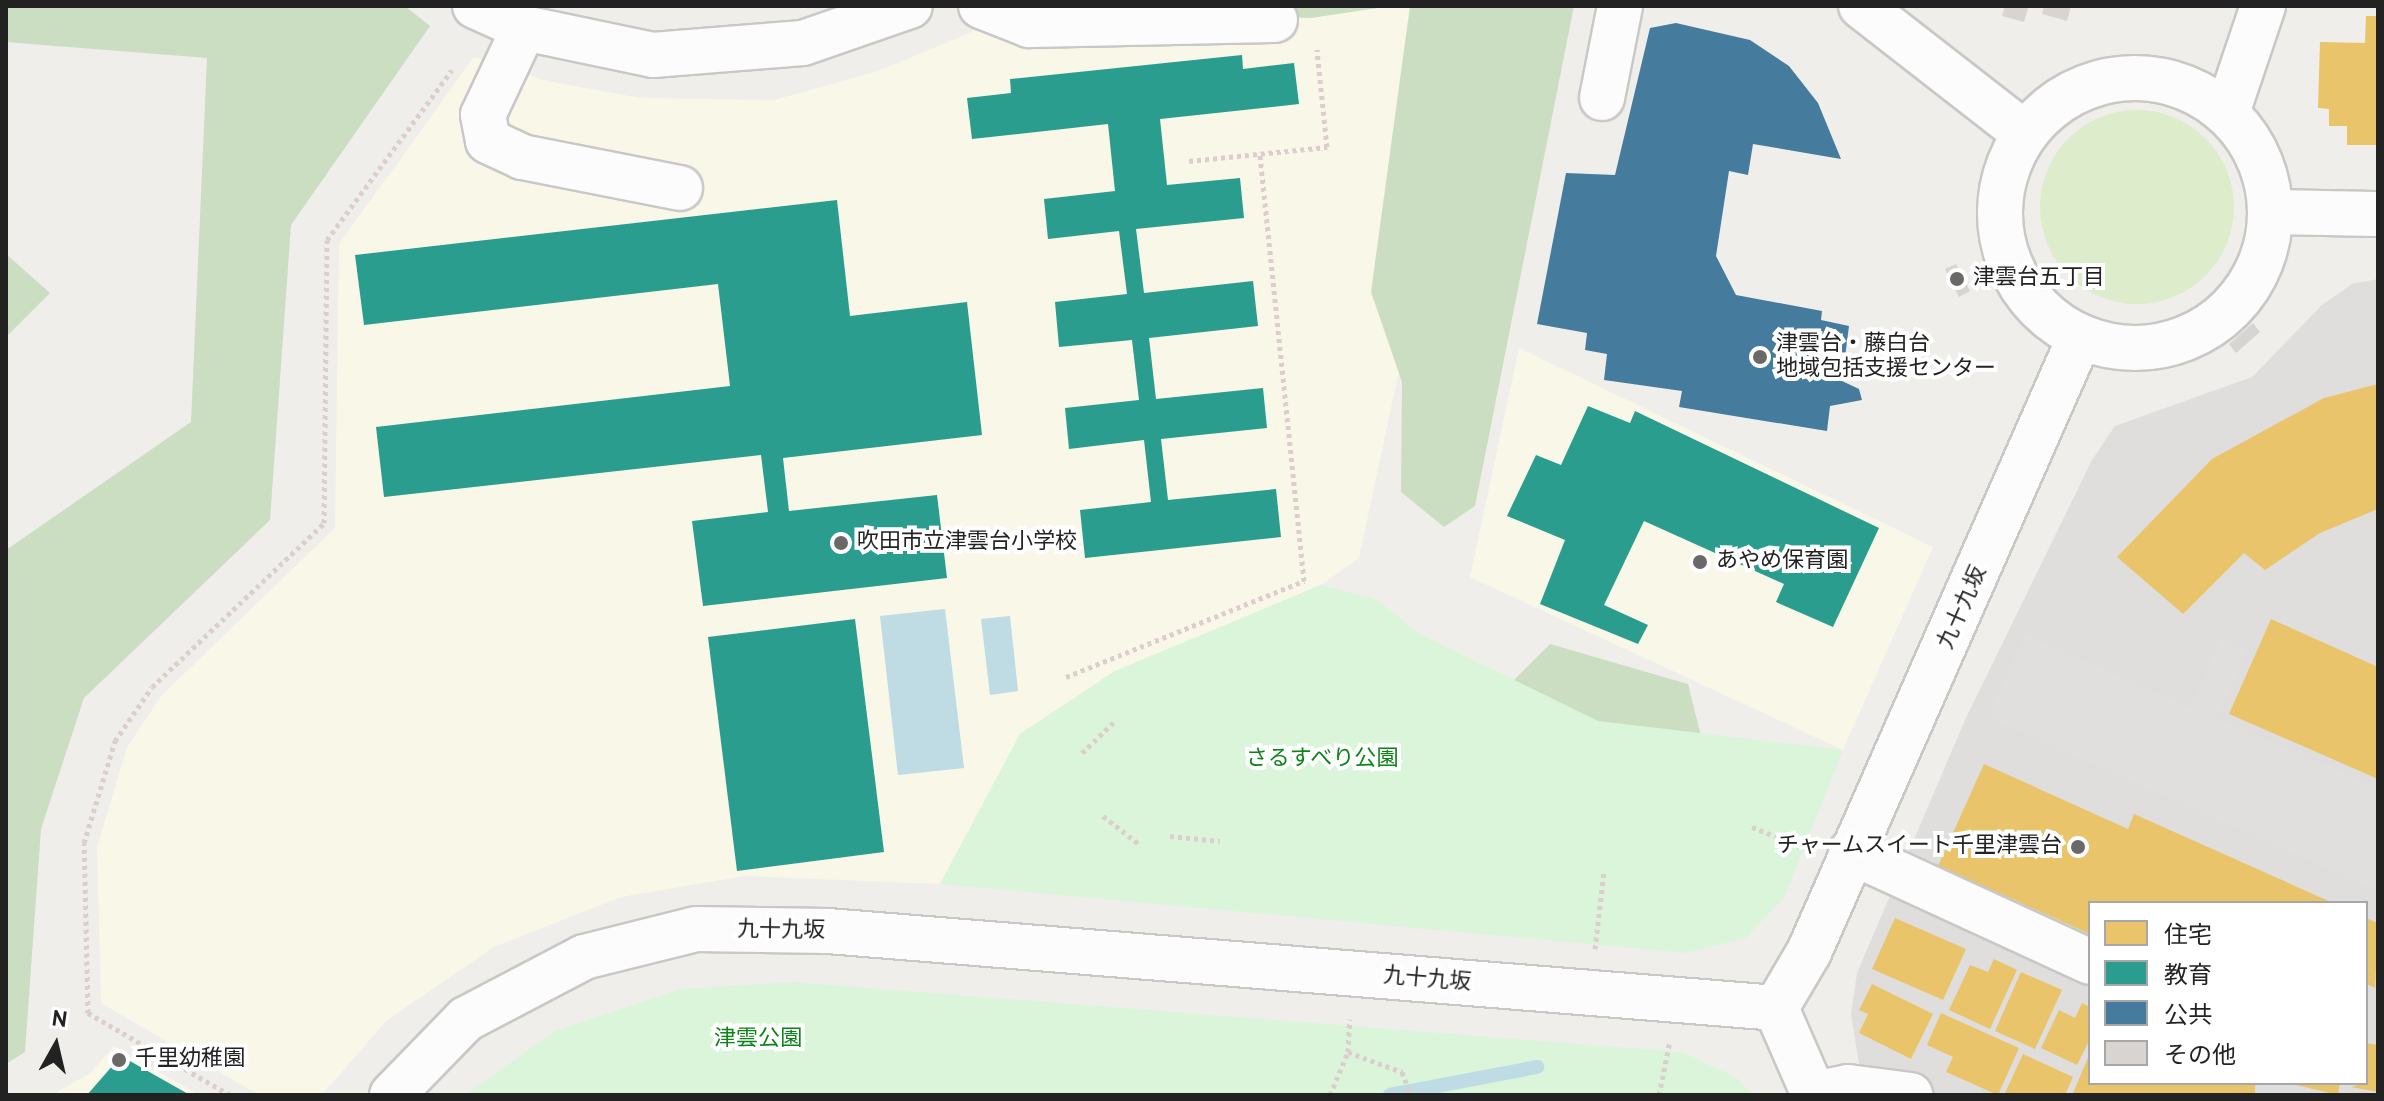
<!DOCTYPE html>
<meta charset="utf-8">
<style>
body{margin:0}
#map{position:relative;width:2384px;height:1101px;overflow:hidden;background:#f0eeeb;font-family:Overpass,"Noto Sans JP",sans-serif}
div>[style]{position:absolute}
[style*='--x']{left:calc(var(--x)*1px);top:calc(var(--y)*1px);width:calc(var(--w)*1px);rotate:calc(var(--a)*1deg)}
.residential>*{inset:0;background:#dfdedc}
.education>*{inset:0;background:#f8f7e8}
.grass>*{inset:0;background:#ddeccb}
.round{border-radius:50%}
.forest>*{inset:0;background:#cbdec1}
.park>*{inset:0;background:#daf5da}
.parking>*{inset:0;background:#e0dfde}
.water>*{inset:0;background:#bfdbe3}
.homes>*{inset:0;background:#e9c46a}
.schools>*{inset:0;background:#2a9d8f}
.public>*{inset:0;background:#457b9d}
.stream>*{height:14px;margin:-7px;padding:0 7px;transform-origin:7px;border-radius:7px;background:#bfdbe3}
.building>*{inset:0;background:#d7d4d2}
.path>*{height:5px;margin-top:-2.5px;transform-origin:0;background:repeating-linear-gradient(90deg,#dccecd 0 4px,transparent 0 8px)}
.roads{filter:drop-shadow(2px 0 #c9c8c7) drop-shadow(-2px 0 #c9c8c7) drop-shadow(0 2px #c9c8c7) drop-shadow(0 -2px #c9c8c7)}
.minor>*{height:44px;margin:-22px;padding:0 22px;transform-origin:22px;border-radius:22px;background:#fdfcfc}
.minor>.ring{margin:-22px;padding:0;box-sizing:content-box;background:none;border:44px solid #fdfcfc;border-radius:50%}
.dots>*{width:22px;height:22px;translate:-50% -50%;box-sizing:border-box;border:4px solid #fff;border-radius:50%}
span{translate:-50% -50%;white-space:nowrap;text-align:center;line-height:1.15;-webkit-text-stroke:8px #fff;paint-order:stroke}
.poi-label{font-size:22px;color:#222}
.left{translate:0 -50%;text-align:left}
.right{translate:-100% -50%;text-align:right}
.street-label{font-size:22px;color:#222}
.park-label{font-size:22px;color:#0c8416}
.frame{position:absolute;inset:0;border:8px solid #222;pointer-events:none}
.legend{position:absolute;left:2088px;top:901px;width:280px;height:184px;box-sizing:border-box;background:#fff;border:2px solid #a7a7a7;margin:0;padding:10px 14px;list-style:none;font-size:24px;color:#222}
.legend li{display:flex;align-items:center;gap:16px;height:40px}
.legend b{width:40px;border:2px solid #a7a7a7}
.north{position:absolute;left:16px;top:1005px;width:80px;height:80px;-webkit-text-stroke:6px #fff;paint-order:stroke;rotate:8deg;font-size:22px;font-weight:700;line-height:32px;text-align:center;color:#222}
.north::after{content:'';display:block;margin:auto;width:28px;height:36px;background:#222;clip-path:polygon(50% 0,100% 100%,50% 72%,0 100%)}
</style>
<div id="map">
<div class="residential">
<div style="clip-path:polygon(evenodd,2378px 279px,2378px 1095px,1864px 1095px,1851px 1014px,1857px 973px,1965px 720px,2092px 460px,2115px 426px,2252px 377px,2322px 305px,2352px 284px,2378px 279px,2090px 903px,2366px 903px,2366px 1083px,2090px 1083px,2090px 903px)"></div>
</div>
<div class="education">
<div style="clip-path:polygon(1034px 6px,1529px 6px,1467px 53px,1359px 558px,1321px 585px,1115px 671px,1020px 734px,940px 884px,745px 876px,621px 897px,494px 947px,386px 1021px,322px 1095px,259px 1095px,101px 1003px,97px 847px,127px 747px,162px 695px,335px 528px,339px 244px,474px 57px,547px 81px,640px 98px,774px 100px,878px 71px)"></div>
<div style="clip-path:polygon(1519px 348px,1933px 547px,1843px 750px,1470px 577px)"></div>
<div style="clip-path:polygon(114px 1046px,199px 1095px,53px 1095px,90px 1073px)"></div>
</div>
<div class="grass">
<div class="round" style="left:2040px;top:110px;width:194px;height:194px"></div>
</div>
<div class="forest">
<div style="clip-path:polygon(6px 6px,405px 6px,430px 26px,291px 225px,270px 520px,84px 698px,41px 829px,25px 1052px,6px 1064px,6px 550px,191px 422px,207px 58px,6px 42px)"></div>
<div style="clip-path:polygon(1116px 6px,1391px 6px,1311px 18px,1115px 12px)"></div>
<div style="clip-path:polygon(1410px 6px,1574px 6px,1475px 506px,1444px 527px,1401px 492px,1402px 382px,1371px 292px)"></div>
<div style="clip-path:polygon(6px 254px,50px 293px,6px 337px)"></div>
<div style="clip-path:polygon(1550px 644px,1688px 684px,1717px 800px,1504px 690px)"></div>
</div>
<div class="park">
<div style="clip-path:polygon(1321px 585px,1377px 600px,1422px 635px,1598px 721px,1843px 750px,1785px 896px,1746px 938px,1686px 953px,940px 884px,1020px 734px,1115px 671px)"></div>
<div style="clip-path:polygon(793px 982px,1682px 1052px,1737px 1078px,1752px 1095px,465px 1095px,555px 1031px,682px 989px)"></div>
</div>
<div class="parking">
<div style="clip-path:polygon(2025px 634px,2190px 708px,2221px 639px,2247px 651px,2217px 719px,2378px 788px,2378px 891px,1988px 717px)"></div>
</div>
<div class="water">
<div style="clip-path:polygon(945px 609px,964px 768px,898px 775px,880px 616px)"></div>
<div style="clip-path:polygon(1010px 616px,1018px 691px,990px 695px,981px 619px)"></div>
</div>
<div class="homes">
<div style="clip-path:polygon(2366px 16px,2378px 16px,2378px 145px,2347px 145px,2347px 126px,2329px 126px,2329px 109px,2318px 108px,2320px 42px,2365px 43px)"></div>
<div style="clip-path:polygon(2378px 384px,2378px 509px,2320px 533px,2265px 570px,2244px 553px,2183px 614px,2117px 557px,2212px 459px,2324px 398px)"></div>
<div style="clip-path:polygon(2271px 619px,2378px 667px,2378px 779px,2229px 714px)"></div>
<div style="clip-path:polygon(1984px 764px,2128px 829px,2134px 814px,2333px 903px,2090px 903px,2090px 934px,1938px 866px)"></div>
<div style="clip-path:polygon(1895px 918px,1966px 949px,1943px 1000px,1872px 969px)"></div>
<div style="clip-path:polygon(2366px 918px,2378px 923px,2375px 988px,2366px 984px)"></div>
<div style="clip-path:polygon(1994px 959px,2017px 970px,1990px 1029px,1949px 1010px,1970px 965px,1988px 972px)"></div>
<div style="clip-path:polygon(2021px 972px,2062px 990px,2035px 1049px,1995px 1031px)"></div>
<div style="clip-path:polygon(1872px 984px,1933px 1014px,1911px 1059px,1859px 1033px,1868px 1014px,1859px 1010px)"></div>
<div style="clip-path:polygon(2082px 1003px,2090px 1007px,2090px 1039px,2077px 1065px,2041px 1048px,2059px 1010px,2075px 1018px)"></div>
<div style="clip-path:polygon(1941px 1013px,2019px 1048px,1998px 1095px,1946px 1072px,1953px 1057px,1927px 1045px)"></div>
<div style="clip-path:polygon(2366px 1043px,2378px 1045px,2378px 1092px,2351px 1087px,2366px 1083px)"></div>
<div style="clip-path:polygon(2090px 1053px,2090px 1083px,2255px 1083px,2255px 1095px,2073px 1093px)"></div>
<div style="clip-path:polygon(2023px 1054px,2073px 1077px,2065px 1095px,2004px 1095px)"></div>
<div style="clip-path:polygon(2288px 1083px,2340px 1083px,2338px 1095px)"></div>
</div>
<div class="schools">
<div style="clip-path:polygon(1242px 55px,1243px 69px,1294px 63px,1299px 104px,1160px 119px,1167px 185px,1240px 178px,1244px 218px,1136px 229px,1144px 293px,1253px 281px,1258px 326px,1149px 338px,1156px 399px,1263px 388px,1267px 428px,1161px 439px,1168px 500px,1276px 489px,1281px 537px,1085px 558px,1080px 510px,1151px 502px,1144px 440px,1069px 449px,1065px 408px,1139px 400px,1132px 340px,1059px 347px,1055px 302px,1127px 294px,1119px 231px,1048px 239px,1044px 199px,1115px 191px,1108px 124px,972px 139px,967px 98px,1011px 93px,1010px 79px)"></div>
<div style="clip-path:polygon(837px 200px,850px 316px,967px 302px,982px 435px,783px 458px,789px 511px,937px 495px,947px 578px,703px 606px,692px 521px,768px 512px,761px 455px,384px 497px,376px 427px,730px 386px,718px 284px,364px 325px,355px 255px)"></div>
<div style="clip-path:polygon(1588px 406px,1630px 423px,1635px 411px,1879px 528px,1833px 627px,1776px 602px,1784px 584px,1644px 521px,1604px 605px,1648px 625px,1638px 644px,1540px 604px,1565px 540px,1507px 516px,1536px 455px,1561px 465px)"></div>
<div style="clip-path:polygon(855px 619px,884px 852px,737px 871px,708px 637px)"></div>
<div style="clip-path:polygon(121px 1056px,190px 1095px,87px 1095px)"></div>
</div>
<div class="public">
<div style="clip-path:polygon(1676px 23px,1750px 40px,1789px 66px,1818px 103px,1841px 159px,1753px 144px,1748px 175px,1729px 171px,1716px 256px,1736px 295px,1822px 311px,1821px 320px,1849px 326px,1842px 381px,1859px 389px,1862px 400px,1830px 406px,1827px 431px,1679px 407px,1682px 391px,1604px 380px,1607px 354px,1585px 350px,1587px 333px,1537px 324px,1566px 173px,1615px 175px,1650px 28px)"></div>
</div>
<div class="stream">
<div style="--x:1390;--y:1095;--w:150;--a:-10.8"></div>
</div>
<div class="building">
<div style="clip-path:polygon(2005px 6px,2038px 6px,2028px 8px,2024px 22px,2002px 16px)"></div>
<div style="clip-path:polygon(2044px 6px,2071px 6px,2067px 21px,2042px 14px)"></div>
<div style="clip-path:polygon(1956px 264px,1970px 291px,1959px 297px,1945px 269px)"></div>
<div style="clip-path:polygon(2253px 323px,2260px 332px,2236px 353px,2229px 344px)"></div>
</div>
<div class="path">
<div style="--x:1189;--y:161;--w:139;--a:-5.8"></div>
<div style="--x:1327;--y:147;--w:98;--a:-95.9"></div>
<div style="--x:1066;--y:677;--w:257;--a:-22"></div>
<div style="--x:1304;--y:581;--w:429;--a:-95.9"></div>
<div style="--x:1082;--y:753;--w:46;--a:-44.1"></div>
<div style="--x:1103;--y:816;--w:46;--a:37.9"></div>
<div style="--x:1752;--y:827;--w:59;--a:21.8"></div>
<div style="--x:1170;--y:836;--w:50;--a:5.7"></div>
<div style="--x:1595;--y:949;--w:79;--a:-83.4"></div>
<div style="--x:1348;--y:1052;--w:58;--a:20.3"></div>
<div style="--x:1402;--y:1072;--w:25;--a:69"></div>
<div style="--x:230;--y:1095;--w:164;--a:-150"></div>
<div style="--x:88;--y:1013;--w:170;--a:-91.3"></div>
<div style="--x:84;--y:843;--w:107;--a:-73.1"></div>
<div style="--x:115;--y:741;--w:65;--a:-55.6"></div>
<div style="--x:152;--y:687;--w:238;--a:-43.6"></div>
<div style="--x:324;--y:523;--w:283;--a:-89.4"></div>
<div style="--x:327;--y:240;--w:211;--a:-53.7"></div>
<div style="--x:1330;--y:1095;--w:47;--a:-67.3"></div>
<div style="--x:1348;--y:1052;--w:33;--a:-87"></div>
<div style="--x:1659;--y:1095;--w:55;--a:-78.5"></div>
</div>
<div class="roads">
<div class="minor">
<div style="--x:475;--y:6;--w:54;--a:24.2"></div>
<div style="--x:524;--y:28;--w:132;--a:11.8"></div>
<div style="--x:653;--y:55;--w:150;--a:-4.6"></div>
<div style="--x:803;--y:43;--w:113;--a:-19.1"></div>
<div style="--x:981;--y:6;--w:52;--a:21.6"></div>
<div style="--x:1029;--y:25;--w:246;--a:-1.2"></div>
<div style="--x:1861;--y:6;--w:207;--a:37.9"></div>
<div style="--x:524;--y:28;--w:96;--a:115.2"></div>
<div style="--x:483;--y:115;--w:26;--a:79"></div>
<div style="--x:488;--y:141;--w:38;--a:25"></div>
<div style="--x:522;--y:157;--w:161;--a:11.1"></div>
<div class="ring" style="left:2000px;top:78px;width:226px;height:226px"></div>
<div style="--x:1602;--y:98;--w:94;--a:-78.9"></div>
<div style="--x:2227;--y:113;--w:113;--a:-71.4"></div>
<div style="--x:2271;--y:212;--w:107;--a:1.1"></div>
<div style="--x:1851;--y:852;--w:263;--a:24.7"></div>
<div style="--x:1776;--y:1008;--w:65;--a:-59.5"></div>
<div style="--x:1809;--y:952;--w:672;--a:-66.22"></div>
<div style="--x:1776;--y:1008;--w:95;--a:66.4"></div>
<div style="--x:1813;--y:1094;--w:36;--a:-11"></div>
<div style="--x:1848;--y:1087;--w:63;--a:7.4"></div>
<div style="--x:392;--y:1095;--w:106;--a:-45.8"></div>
<div style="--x:466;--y:1019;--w:133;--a:-27.7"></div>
<div style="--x:584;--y:957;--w:115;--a:-14"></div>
<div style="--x:696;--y:929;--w:132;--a:0.9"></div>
<div style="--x:828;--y:931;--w:951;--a:4.64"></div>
</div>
</div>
<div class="dots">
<div style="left:1957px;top:279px;background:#6a6968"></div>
<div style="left:1760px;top:357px;background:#6a6968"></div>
<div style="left:841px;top:543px;background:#6a6968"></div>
<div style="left:1700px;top:562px;background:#6a6968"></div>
<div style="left:2078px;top:847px;background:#6a6968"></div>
<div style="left:119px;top:1060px;background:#6a6968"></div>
</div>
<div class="poi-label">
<span class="left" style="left:1973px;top:279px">津雲台五丁目</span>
<span class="left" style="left:1776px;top:357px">津雲台・藤白台<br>地域包括支援センター</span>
<span class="left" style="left:857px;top:543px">吹田市立津雲台小学校</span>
<span class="left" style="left:1716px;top:562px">あやめ保育園</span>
<span class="right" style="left:2062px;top:847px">チャームスイート千里津雲台</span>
<span class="left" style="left:135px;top:1060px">千里幼稚園</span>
</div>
<div class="street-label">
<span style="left:1963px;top:608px;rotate:-66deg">九十九坂</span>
<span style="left:781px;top:931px;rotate:1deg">九十九坂</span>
<span style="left:1427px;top:980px;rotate:5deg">九十九坂</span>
</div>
<div class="park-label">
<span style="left:1322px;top:760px">さるすべり公園</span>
<span style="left:758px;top:1040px">津雲公園</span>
</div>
<div class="frame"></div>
<ul class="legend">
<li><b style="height:22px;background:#e9c46a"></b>住宅</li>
<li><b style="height:22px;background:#2a9d8f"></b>教育</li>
<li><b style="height:22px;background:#457b9d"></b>公共</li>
<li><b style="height:22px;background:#d7d4d2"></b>その他</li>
</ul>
<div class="north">N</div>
</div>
